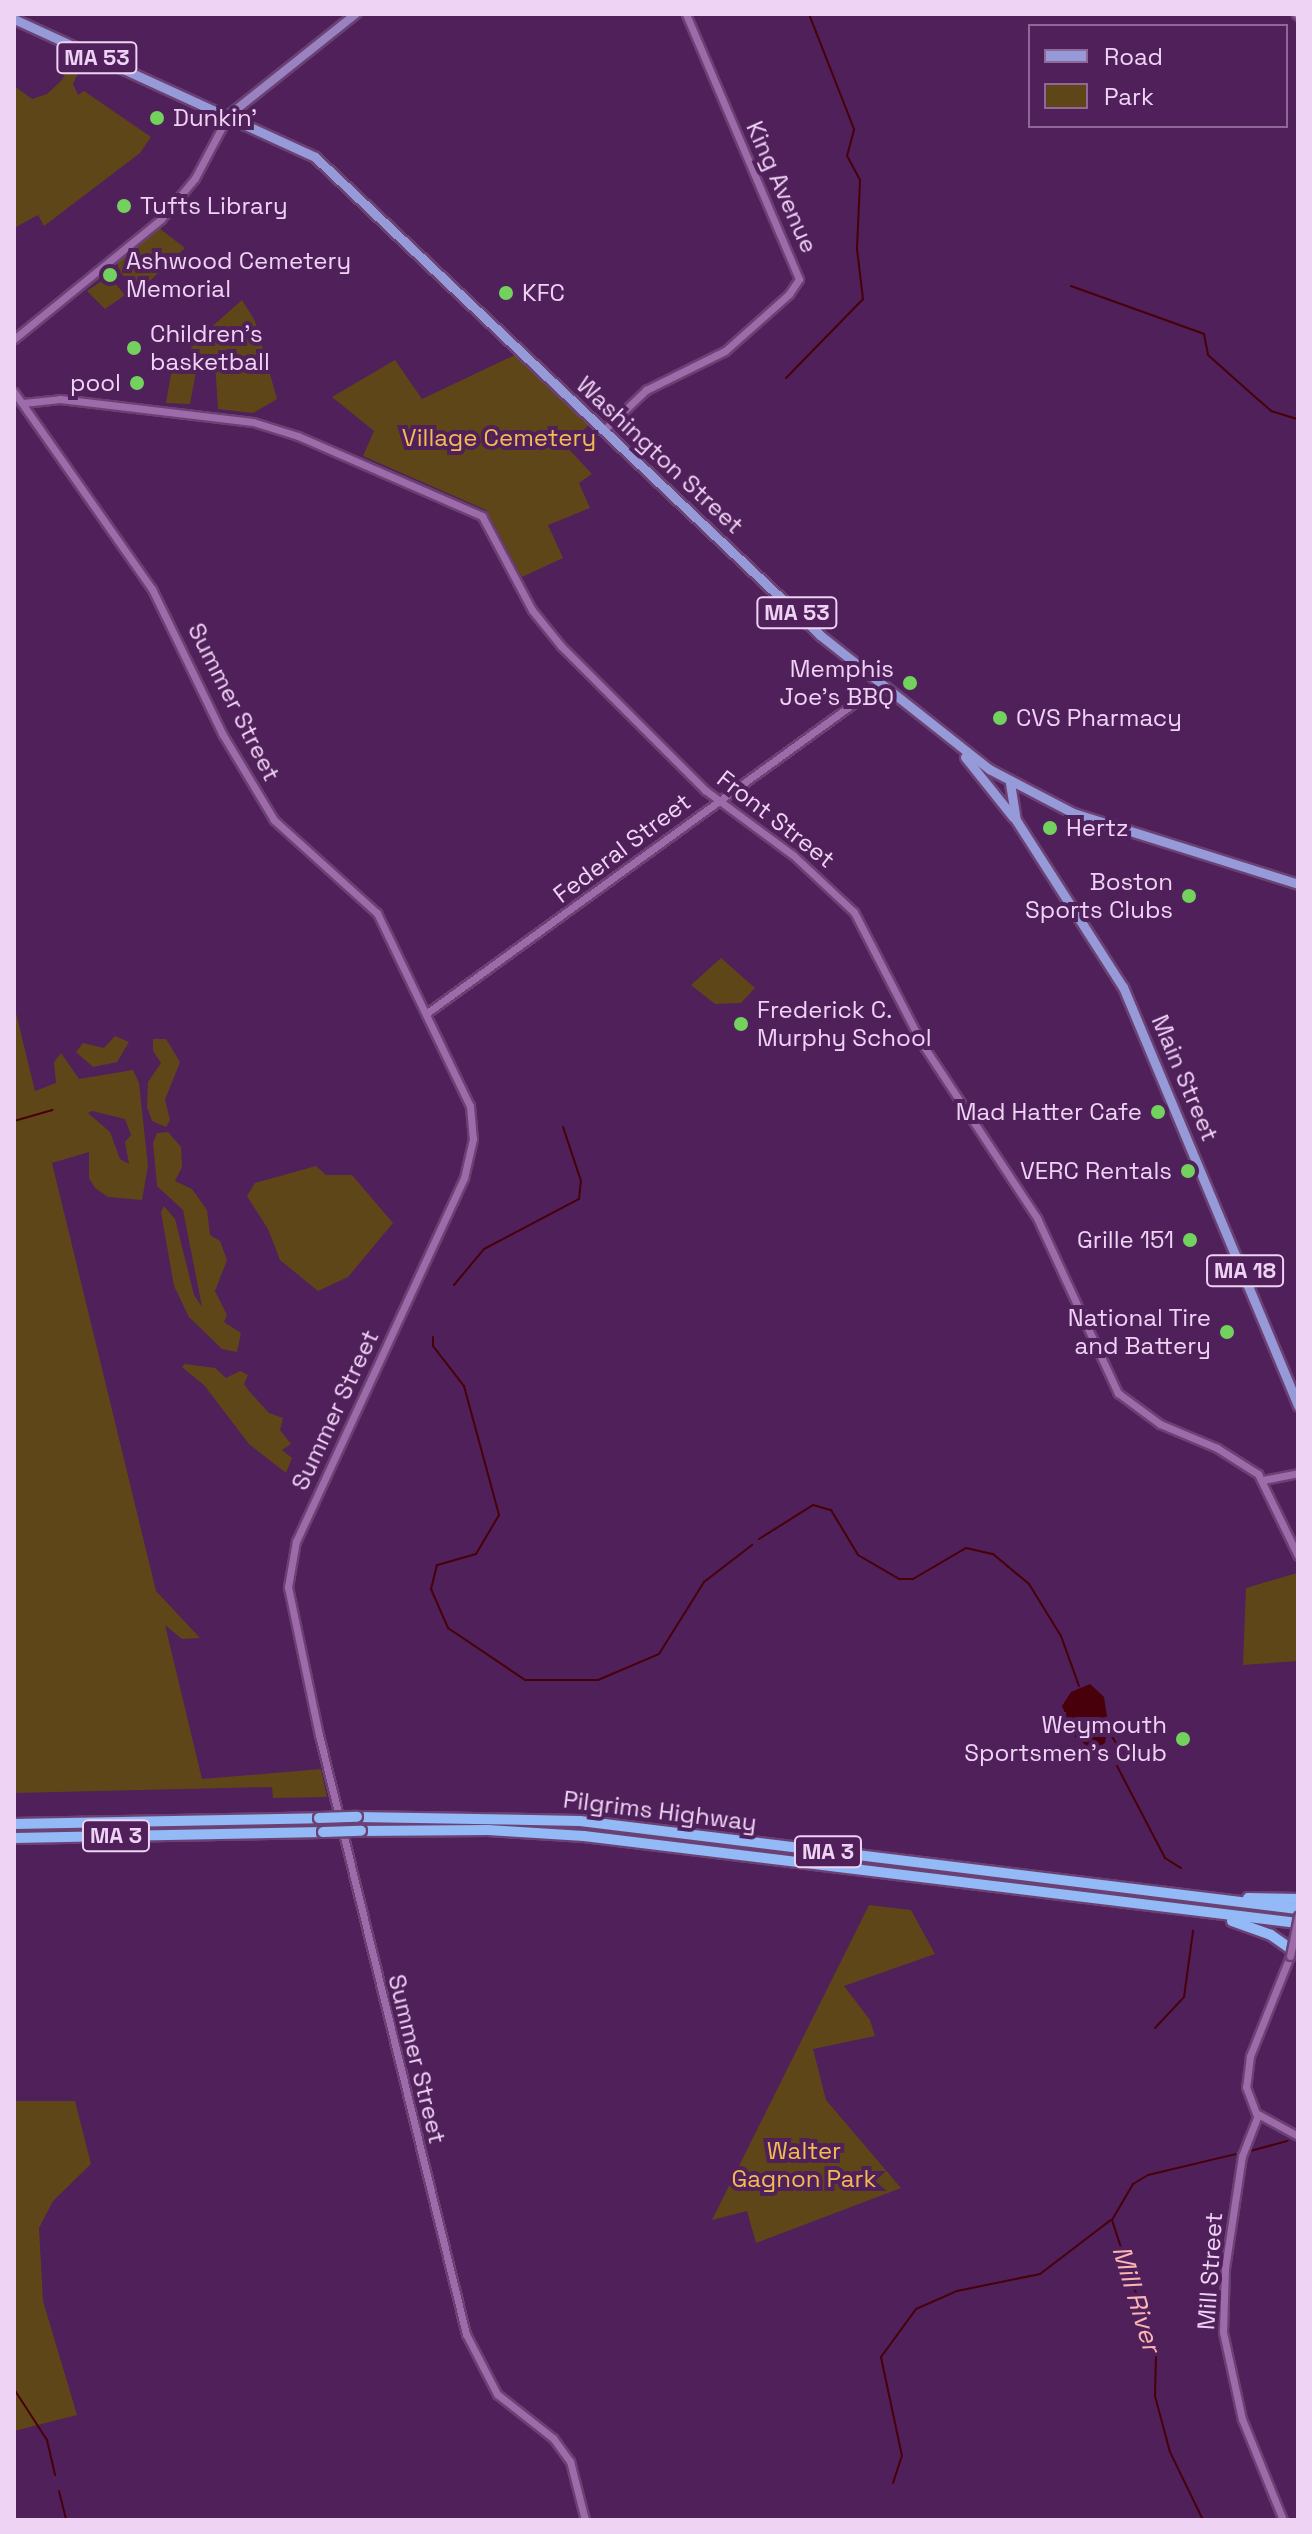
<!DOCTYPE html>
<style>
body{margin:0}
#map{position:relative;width:1312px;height:2534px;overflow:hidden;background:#4f2059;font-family:"Space Grotesk",sans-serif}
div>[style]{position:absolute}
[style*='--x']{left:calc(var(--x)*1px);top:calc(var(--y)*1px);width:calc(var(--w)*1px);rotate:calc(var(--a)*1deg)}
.green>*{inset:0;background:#5f4618}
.water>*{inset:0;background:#48000a}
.stream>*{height:2px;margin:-1px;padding:0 1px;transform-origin:1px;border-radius:1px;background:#48000a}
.roads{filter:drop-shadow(2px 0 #6b4174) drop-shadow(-2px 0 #6b4174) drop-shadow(0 2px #6b4174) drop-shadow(0 -2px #6b4174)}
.tertiary>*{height:7px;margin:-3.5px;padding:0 3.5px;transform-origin:3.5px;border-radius:3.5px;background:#9d6ba9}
.secondary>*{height:8px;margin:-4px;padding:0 4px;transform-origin:4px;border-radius:4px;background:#9a82c0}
.primary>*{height:9px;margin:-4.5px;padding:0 4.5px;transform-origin:4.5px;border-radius:4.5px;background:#979ad8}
.motorway>*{height:10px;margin:-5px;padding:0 5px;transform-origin:5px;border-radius:5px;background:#93b9f7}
.bridges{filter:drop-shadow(2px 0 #6b4174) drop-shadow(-2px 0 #6b4174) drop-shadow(0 2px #6b4174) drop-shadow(0 -2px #6b4174)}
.tertiary-bridge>*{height:7px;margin:-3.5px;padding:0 3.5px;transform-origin:3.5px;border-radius:3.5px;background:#9d6ba9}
.motorway-bridge>*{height:10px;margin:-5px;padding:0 5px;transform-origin:5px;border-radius:5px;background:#93b9f7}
.dots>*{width:22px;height:22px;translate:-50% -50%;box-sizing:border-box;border:4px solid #4f2059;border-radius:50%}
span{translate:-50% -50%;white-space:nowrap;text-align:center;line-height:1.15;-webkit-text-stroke:8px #4f2059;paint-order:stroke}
.shield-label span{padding:2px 6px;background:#4f2059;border:2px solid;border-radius:6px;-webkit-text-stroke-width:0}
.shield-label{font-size:22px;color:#efd3f5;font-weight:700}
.poi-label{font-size:24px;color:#efd3f5}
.left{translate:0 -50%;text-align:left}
.right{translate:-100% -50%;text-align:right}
.street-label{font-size:24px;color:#efd3f5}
.park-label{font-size:24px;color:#f3bb52}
.water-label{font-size:26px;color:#fbb5b4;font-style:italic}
.frame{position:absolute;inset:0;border:16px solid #efd3f5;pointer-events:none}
.legend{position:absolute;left:1028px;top:24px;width:260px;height:104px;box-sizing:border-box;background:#4f2059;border:2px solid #8f6897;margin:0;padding:10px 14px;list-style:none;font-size:24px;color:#efd3f5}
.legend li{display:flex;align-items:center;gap:16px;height:40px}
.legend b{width:40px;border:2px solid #8f6897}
</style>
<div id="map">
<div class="green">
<div style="clip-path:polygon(73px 58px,83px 62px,73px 84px,78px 95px,84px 91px,151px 137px,140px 153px,44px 226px,38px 215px,14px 228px,14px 86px,32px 99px,47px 94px,62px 80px)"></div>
<div style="clip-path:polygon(159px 228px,185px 248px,144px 286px,131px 284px,118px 270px,118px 262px)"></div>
<div style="clip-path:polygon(109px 276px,125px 295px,105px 309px,87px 291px)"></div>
<div style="clip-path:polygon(242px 300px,255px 321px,277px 399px,253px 413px,218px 409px,215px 363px,205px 363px,199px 355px,190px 404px,166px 403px,171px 374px,192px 352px,191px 345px)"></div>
<div style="clip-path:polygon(515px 355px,589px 425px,566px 446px,592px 474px,579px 483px,590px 508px,548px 525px,563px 558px,522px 577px,486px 510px,363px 456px,374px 431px,332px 397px,395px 360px,422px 399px)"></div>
<div style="clip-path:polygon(721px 958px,755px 988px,741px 1003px,715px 1004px,691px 985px)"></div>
<div style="clip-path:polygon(evenodd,14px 1005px,35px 1091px,56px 1083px,54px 1062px,61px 1053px,79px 1079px,133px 1070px,139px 1083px,148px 1166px,142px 1200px,108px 1197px,95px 1188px,89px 1178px,89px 1152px,52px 1163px,156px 1591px,200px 1638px,182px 1639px,165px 1625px,202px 1779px,321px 1769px,327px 1797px,273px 1798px,272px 1787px,14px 1793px,14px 1005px,92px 1111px,125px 1119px,131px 1135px,125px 1142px,129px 1164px,120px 1159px,110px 1132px,88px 1113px,92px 1111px)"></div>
<div style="clip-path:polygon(115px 1036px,129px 1042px,117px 1062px,93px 1067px,76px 1052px,83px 1043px,104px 1048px)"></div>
<div style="clip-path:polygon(153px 1039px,166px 1039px,180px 1062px,165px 1100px,170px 1120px,166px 1127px,152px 1121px,147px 1107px,148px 1082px,161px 1063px,153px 1051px)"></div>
<div style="clip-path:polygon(168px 1132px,181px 1147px,182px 1167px,175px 1181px,192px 1189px,207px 1210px,210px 1235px,220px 1241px,227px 1260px,215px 1291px,227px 1315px,224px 1322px,241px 1333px,237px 1352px,222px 1349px,189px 1317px,174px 1286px,161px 1212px,164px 1206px,175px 1219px,194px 1295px,202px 1307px,183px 1210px,157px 1186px,153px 1143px,157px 1133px)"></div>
<div style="clip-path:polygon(316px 1166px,326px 1175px,352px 1175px,393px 1223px,348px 1277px,318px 1291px,280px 1260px,268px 1229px,247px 1196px,255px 1183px)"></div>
<div style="clip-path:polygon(185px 1364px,215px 1368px,226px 1378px,240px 1371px,248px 1375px,244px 1384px,249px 1391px,269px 1413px,283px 1418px,280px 1430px,291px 1444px,282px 1450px,292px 1458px,286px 1473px,249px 1444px,204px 1385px,182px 1367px)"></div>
<div style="clip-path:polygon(1297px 1573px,1298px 1661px,1243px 1665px,1246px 1588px)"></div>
<div style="clip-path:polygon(869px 1905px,911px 1910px,935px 1954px,844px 1986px,870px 2020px,875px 2036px,813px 2049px,826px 2100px,901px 2188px,756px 2243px,747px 2211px,712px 2220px)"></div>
<div style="clip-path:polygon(14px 2101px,75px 2101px,91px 2164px,53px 2201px,39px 2228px,43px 2301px,77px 2415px,14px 2431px)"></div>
</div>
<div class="water">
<div style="clip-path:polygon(1090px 1684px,1104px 1697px,1108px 1723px,1105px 1743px,1093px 1750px,1075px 1737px,1062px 1706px,1071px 1692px)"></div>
</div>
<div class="stream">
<div style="--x:1071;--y:286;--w:141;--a:19.8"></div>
<div style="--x:1204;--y:334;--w:21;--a:79"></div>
<div style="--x:1208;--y:355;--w:62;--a:41.7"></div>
<div style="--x:1254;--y:396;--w:23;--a:41"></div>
<div style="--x:1271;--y:411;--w:28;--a:17"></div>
<div style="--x:786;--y:378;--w:110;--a:-45.7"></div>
<div style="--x:863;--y:299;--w:50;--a:-96.8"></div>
<div style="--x:857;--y:249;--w:69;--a:-87.5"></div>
<div style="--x:860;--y:180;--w:27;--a:-118"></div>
<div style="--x:847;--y:156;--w:28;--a:-75"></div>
<div style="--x:854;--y:129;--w:123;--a:-111.4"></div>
<div style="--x:14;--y:1121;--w:40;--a:-16"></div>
<div style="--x:454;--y:1285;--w:47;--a:-50.2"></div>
<div style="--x:484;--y:1249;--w:107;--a:-27.8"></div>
<div style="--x:579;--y:1199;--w:18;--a:-84"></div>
<div style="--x:581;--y:1181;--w:57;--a:-108.4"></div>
<div style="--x:433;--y:1337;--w:9;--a:90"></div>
<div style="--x:433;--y:1346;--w:51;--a:52.2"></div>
<div style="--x:464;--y:1386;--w:134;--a:74.8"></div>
<div style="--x:499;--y:1515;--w:45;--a:120.5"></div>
<div style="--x:476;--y:1554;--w:41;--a:164.2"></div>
<div style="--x:437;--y:1565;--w:25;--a:104"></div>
<div style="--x:431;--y:1589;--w:43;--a:66.4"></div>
<div style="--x:448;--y:1628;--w:93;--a:34"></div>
<div style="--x:525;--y:1680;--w:73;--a:0"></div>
<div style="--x:598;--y:1680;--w:66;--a:-23.1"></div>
<div style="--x:659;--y:1654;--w:85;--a:-58"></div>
<div style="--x:704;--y:1582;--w:61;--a:-37.6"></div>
<div style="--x:759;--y:1539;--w:64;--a:-32.2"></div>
<div style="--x:813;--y:1505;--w:19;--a:16"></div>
<div style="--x:831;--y:1510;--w:52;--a:59"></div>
<div style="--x:858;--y:1555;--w:48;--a:30.3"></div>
<div style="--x:899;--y:1579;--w:14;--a:0"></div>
<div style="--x:913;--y:1579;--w:61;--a:-30.3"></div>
<div style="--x:966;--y:1548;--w:28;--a:13"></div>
<div style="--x:993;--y:1554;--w:47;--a:39.8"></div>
<div style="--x:1029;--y:1584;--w:61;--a:58.4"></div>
<div style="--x:1061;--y:1636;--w:53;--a:70.2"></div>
<div style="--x:1106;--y:1727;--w:31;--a:58"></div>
<div style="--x:1117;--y:1766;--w:104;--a:62.4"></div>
<div style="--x:1165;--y:1858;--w:19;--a:32"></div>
<div style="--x:1155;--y:2028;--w:42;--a:-46.9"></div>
<div style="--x:1184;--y:1997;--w:67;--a:-82.2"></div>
<div style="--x:1250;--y:2151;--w:39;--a:-15"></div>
<div style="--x:14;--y:2389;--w:61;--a:57.1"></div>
<div style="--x:47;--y:2440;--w:36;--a:77"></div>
<div style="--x:893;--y:2483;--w:28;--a:-72"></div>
<div style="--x:902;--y:2456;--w:101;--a:-102"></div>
<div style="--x:881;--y:2357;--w:59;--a:-53.9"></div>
<div style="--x:916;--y:2309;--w:45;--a:-23.7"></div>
<div style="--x:957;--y:2291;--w:85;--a:-11.6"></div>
<div style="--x:1040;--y:2274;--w:89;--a:-37.3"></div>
<div style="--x:59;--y:2491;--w:30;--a:76"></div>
<div style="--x:1203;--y:2520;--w:76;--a:-115.9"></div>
<div style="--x:1170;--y:2452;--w:58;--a:-105"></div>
<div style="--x:1155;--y:2396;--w:42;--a:-88.6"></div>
<div style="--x:1156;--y:2354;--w:141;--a:-108.2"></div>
<div style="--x:1112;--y:2220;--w:42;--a:-59.7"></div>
<div style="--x:1133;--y:2184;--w:17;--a:-31"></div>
<div style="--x:1148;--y:2175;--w:90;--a:-13.4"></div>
</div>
<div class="roads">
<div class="tertiary">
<div style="--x:1296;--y:14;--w:3;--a:45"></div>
<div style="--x:14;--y:339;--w:190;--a:-39.2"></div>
<div style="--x:161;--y:219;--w:53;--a:-50.3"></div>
<div style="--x:195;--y:178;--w:70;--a:-62"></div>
<div style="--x:14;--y:392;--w:241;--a:55"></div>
<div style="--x:152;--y:589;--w:162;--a:64.1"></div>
<div style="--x:223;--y:735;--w:99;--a:59"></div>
<div style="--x:274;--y:820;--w:139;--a:42.1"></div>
<div style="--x:377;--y:913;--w:214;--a:64.3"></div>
<div style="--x:470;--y:1106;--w:33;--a:85"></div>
<div style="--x:473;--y:1139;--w:40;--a:103"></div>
<div style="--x:464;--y:1178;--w:400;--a:114.8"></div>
<div style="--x:296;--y:1541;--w:47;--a:99.9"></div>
<div style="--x:288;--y:1587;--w:151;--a:78.2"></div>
<div style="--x:319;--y:1735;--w:617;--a:76.21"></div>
<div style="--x:466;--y:2334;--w:68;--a:62.7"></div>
<div style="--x:497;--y:2394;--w:71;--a:38.2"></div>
<div style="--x:553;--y:2438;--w:29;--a:54"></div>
<div style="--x:570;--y:2461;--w:61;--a:75.7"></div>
<div style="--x:23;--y:403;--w:37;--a:-6"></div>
<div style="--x:60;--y:399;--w:194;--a:6.8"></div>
<div style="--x:253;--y:422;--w:47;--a:17.3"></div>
<div style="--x:298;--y:436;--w:201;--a:23.5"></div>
<div style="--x:482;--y:516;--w:106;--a:62"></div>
<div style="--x:532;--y:610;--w:46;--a:51.1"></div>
<div style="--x:561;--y:646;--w:204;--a:45"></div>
<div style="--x:705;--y:790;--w:109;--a:36.5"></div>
<div style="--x:793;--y:855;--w:83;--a:43.1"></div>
<div style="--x:854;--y:912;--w:146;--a:62.7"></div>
<div style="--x:921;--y:1042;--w:211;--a:56.6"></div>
<div style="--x:1037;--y:1218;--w:193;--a:65.2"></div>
<div style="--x:1118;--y:1393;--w:52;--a:36.4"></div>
<div style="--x:1160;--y:1424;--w:62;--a:22.8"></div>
<div style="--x:1217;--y:1448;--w:49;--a:32.4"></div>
<div style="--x:1258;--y:1474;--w:91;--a:64"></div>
<div style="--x:605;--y:429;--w:57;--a:-43.6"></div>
<div style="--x:646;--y:390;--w:88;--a:-26.3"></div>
<div style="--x:725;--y:351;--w:86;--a:-41.7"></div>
<div style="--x:789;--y:294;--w:18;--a:-56"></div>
<div style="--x:799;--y:279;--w:288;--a:-113.1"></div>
<div style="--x:427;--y:1013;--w:558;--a:-35.97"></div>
<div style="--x:1263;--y:1480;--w:36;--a:-11"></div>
<div style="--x:1290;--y:1956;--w:108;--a:111.8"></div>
<div style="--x:1250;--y:2056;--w:31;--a:97"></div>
<div style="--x:1246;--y:2087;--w:28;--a:69"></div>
<div style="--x:1256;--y:2113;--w:48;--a:28.7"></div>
<div style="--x:1258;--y:2115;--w:44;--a:111.3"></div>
<div style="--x:1242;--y:2156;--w:113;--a:98.6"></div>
<div style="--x:1225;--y:2268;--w:64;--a:91.8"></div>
<div style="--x:1223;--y:2332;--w:89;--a:77.7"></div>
<div style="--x:1242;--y:2419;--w:109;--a:67.9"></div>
</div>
<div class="secondary">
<div style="--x:228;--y:116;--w:164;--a:-38.6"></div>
</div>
<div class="primary">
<div style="--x:14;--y:19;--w:331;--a:24.6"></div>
<div style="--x:315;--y:157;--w:695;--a:43.43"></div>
<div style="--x:820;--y:635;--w:216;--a:38.4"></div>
<div style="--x:989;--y:769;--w:95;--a:27.6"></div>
<div style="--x:1073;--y:813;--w:236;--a:17.5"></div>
<div style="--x:965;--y:757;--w:77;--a:51.3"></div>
<div style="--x:1010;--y:783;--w:37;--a:81"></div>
<div style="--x:1016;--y:820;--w:198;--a:57.4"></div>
<div style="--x:1123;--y:987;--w:454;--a:67.3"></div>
</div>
<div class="motorway">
<div style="--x:357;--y:1817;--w:223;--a:1"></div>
<div style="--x:580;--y:1821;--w:723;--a:6.99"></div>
<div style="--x:14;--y:1824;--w:305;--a:-1.1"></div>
<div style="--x:361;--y:1831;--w:127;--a:-0.5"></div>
<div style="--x:488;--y:1830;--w:96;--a:3.6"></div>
<div style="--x:584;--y:1836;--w:719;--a:6.95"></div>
<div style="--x:14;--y:1838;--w:309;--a:-1.1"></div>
<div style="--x:1248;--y:1898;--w:50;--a:1.1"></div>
<div style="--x:1232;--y:1921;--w:41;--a:19.7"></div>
<div style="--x:1271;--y:1935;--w:33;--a:35"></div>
</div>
</div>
<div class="bridges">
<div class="tertiary-bridge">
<div style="--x:1290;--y:1956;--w:41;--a:-78.7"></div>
</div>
<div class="motorway-bridge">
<div style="--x:319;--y:1818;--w:38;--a:-2"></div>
<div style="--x:323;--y:1832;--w:38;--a:-2"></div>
</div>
</div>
<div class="dots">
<div style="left:157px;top:118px;background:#72d25d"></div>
<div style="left:124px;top:206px;background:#72d25d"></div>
<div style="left:110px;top:275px;background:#72d25d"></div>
<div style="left:506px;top:293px;background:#72d25d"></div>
<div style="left:134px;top:348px;background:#72d25d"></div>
<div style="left:137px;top:383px;background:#72d25d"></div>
<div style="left:910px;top:683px;background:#72d25d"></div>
<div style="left:1000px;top:718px;background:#72d25d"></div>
<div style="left:1050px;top:828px;background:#72d25d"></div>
<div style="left:1189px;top:896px;background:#72d25d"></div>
<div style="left:741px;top:1024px;background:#72d25d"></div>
<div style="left:1158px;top:1112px;background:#72d25d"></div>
<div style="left:1188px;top:1171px;background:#72d25d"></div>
<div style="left:1190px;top:1240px;background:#72d25d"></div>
<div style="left:1227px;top:1332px;background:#72d25d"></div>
<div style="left:1183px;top:1739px;background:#72d25d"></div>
</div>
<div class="shield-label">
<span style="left:97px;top:58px">MA 53</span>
<span style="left:797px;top:613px">MA 53</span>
<span style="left:1245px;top:1271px">MA 18</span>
<span style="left:116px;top:1836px">MA 3</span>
<span style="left:828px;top:1852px">MA 3</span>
</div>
<div class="poi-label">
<span class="left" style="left:173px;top:118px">Dunkin'</span>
<span class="left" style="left:140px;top:206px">Tufts Library</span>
<span class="left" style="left:126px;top:275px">Ashwood Cemetery<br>Memorial</span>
<span class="left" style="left:522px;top:293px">KFC</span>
<span class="left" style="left:150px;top:348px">Children's<br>basketball</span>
<span class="right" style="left:121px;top:383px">pool</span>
<span class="right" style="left:894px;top:683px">Memphis<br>Joe's BBQ</span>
<span class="left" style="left:1016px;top:718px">CVS Pharmacy</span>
<span class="left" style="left:1066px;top:828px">Hertz</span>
<span class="right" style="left:1173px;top:896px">Boston<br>Sports Clubs</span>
<span class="left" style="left:757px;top:1024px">Frederick C.<br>Murphy School</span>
<span class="right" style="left:1142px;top:1112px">Mad Hatter Cafe</span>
<span class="right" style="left:1172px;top:1171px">VERC Rentals</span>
<span class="right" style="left:1174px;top:1240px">Grille 151</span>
<span class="right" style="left:1211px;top:1332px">National Tire<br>and Battery</span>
<span class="right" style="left:1167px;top:1739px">Weymouth<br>Sportsmen's Club</span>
</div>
<div class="street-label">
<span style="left:782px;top:187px;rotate:66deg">King Avenue</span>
<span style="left:660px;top:455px;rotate:43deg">Washington Street</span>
<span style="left:234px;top:702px;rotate:63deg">Summer Street</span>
<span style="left:776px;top:819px;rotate:38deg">Front Street</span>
<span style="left:622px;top:848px;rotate:-37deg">Federal Street</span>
<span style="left:1185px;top:1078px;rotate:67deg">Main Street</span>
<span style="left:335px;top:1410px;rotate:-65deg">Summer Street</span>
<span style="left:660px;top:1811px;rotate:7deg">Pilgrims Highway</span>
<span style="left:417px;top:2059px;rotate:76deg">Summer Street</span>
<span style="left:1210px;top:2271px;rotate:-86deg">Mill Street</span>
</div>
<div class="park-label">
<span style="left:499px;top:438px">Village Cemetery</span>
<span style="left:804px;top:2165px">Walter<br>Gagnon Park</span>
</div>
<div class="water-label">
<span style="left:1136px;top:2299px;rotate:73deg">Mill River</span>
</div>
<div class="frame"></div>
<ul class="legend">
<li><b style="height:10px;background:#979ad8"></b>Road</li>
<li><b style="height:22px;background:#5f4618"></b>Park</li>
</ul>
</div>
